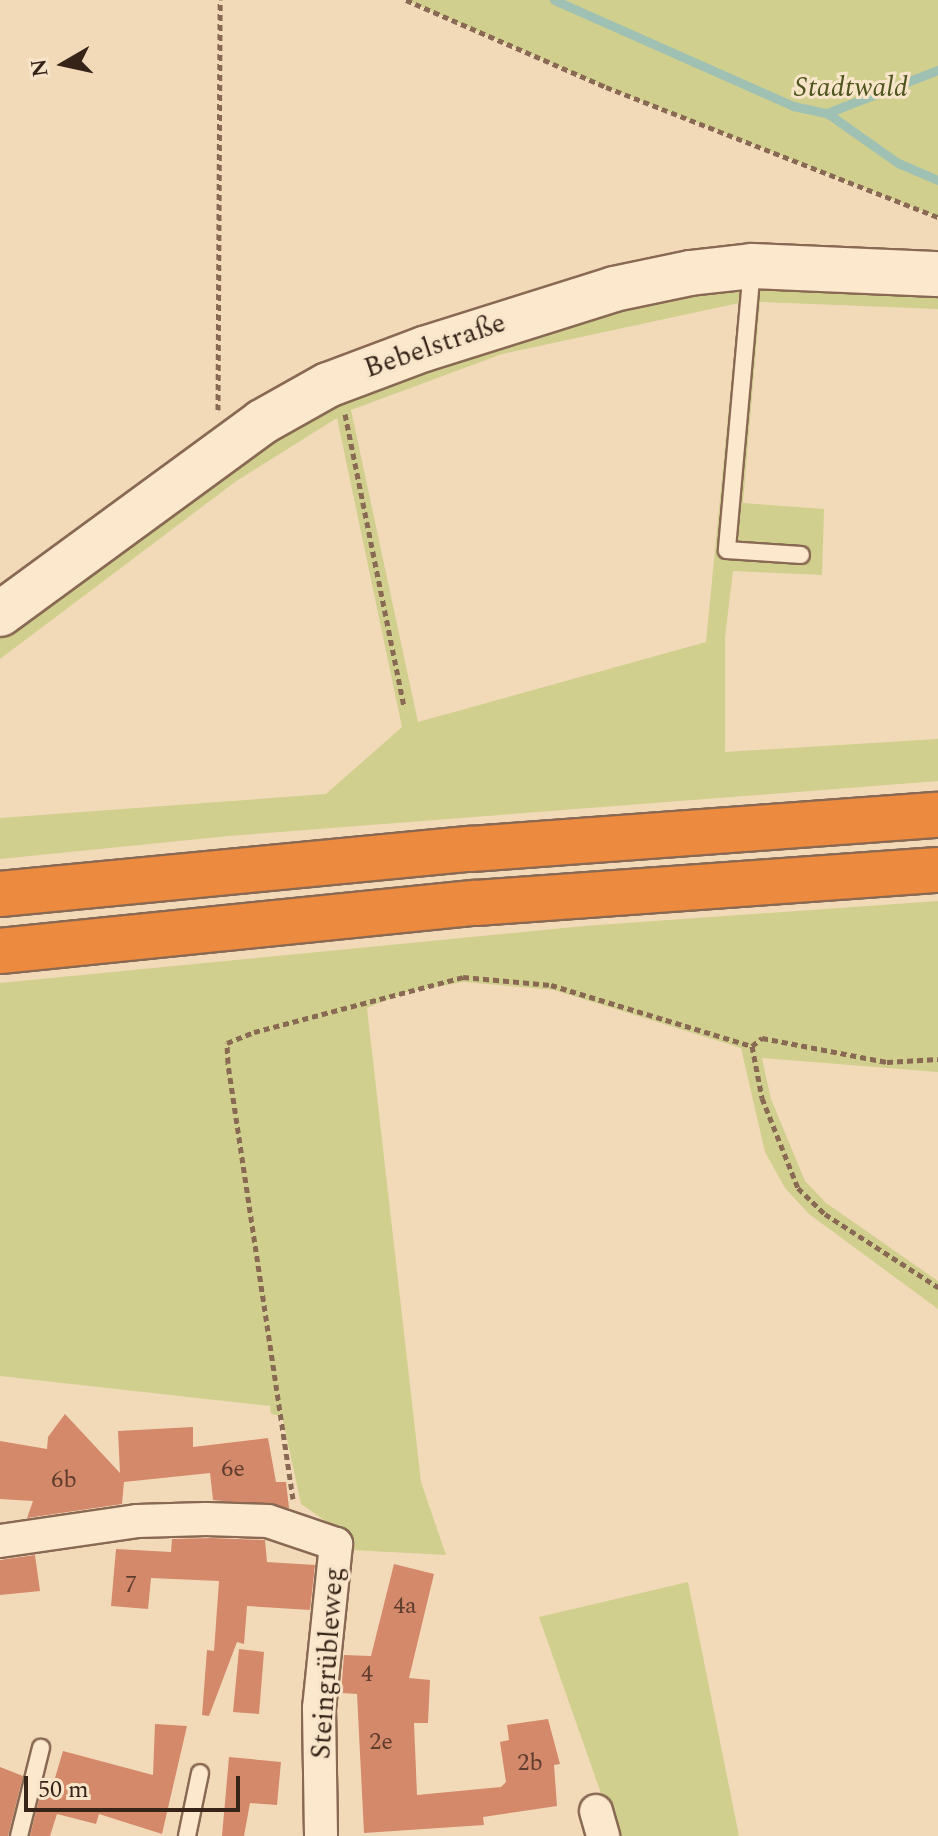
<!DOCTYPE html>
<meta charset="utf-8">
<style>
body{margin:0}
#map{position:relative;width:938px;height:1836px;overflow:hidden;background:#f2dab9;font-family:Spectral,serif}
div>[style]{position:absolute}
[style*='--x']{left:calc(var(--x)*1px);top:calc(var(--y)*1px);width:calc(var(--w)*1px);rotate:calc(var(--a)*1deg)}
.green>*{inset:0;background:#d0cf8d}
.stream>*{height:9px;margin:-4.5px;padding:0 4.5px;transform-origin:4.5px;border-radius:4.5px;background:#9fc1b3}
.building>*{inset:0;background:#d4896b}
.path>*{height:5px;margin-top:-2.5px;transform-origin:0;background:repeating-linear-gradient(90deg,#896953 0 6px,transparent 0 10px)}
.roads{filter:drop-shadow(2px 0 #896953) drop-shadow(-2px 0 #896953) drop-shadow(0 2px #896953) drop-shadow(0 -2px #896953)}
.lane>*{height:16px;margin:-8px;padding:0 8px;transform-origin:8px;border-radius:8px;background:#fce8cd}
.street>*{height:32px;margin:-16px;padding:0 16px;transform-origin:16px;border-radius:16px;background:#fce8cd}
.secondary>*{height:44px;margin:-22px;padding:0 22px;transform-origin:22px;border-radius:22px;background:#fce8cd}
.highway>*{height:44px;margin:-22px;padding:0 22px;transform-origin:22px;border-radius:22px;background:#ec8a3f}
span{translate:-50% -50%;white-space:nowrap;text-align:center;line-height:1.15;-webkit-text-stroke:6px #f8e5c9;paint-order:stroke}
.number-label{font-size:24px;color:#5e3d2e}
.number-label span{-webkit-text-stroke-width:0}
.park-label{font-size:28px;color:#4e551e;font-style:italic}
.street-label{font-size:28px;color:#372419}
.north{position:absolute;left:24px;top:24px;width:80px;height:80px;-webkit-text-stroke:6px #f8e5c9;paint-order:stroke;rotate:261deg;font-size:22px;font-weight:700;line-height:32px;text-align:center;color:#372419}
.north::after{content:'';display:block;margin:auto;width:28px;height:36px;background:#372419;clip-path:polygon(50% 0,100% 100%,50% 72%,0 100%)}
.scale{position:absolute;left:24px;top:1776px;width:216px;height:36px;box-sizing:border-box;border:4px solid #372419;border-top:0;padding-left:10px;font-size:24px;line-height:28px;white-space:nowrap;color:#372419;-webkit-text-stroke:6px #f8e5c9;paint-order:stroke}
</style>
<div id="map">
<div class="green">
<div style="clip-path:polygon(406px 0,938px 0,938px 217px,606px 87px)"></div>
<div style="clip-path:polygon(evenodd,909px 250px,938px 253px,938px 309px,760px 302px,743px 503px,824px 509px,822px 575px,733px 571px,725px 637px,725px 752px,938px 739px,938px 781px,229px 836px,0 859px,0 818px,326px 794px,402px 727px,337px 418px,235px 482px,0 659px,0 590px,236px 414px,400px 335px,624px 265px,700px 253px,909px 250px,739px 303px,706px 642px,418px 722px,351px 410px,502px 354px,739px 303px)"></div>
<div style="clip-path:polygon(938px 901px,938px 1072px,762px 1058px,771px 1099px,805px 1181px,826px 1203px,938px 1281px,938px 1309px,809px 1214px,785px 1188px,765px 1152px,741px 1048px,554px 990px,464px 982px,406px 992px,367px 1008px,421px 1482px,446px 1555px,352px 1550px,337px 1529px,301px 1504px,282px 1416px,271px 1414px,270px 1406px,0 1376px,0 983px,584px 926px)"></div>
<div style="clip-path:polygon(688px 1582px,739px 1836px,616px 1836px,539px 1617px)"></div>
</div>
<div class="stream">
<div style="--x:554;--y:0;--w:261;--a:23.9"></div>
<div style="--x:793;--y:106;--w:35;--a:12"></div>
<div style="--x:827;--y:113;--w:119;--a:-21.2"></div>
<div style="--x:827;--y:113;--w:87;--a:35.2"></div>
<div style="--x:898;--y:163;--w:43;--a:23"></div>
</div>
<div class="building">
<div style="clip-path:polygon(65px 1414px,120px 1473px,118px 1431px,193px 1427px,193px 1447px,268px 1438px,276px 1482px,286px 1482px,289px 1508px,213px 1500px,210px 1473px,124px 1482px,122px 1504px,27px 1518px,33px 1501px,0 1499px,0 1441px,47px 1449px,48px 1437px)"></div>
<div style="clip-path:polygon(211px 1538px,265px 1540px,267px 1562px,315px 1565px,310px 1610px,247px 1606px,244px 1644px,237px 1642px,209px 1716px,202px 1715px,207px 1650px,214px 1651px,219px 1581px,151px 1578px,148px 1609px,111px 1606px,116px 1549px,171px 1552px,172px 1539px)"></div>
<div style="clip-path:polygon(35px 1555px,40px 1591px,0 1595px,0 1560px)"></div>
<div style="clip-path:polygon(394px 1564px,434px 1574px,409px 1678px,430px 1680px,428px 1723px,414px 1723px,417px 1795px,501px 1787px,506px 1782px,500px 1742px,509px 1740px,507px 1725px,548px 1719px,560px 1764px,554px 1765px,557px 1806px,483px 1817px,484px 1825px,364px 1833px,357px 1694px,341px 1693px,344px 1655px,371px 1656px)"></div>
<div style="clip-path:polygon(239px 1649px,264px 1652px,259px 1714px,233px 1712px)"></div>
<div style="clip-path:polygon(155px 1724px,187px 1726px,162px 1834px,99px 1814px,96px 1824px,57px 1814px,50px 1836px,30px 1836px,43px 1784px,52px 1788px,63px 1751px,153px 1775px)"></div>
<div style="clip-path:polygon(229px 1757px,281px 1762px,277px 1805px,250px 1803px,244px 1836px,222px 1836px)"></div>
<div style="clip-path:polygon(0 1767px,23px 1776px,8px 1836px,0 1836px)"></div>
</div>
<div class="path">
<div style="--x:406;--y:0;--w:218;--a:23.5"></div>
<div style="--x:606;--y:87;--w:357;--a:21.4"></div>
<div style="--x:218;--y:410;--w:410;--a:-89.7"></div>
<div style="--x:345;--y:414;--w:299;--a:78.6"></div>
<div style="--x:752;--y:1046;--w:13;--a:-39"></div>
<div style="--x:762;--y:1038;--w:127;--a:10.9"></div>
<div style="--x:887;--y:1062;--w:51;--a:-3.4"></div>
<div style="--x:293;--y:1499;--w:441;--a:-98.5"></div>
<div style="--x:228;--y:1063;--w:20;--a:-93"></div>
<div style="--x:227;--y:1043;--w:29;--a:-22"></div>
<div style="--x:254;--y:1032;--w:216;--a:-14.7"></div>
<div style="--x:463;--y:977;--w:88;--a:5.2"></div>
<div style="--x:551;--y:985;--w:210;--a:16.9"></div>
<div style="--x:752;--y:1046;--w:53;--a:79.1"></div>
<div style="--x:762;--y:1098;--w:97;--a:68.2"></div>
<div style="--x:798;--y:1188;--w:37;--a:44"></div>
<div style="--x:825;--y:1214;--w:135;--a:32.9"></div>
</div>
<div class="roads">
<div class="lane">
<div style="--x:752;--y:268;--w:283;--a:95.1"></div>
<div style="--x:727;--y:550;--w:74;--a:3.9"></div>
<div style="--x:19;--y:1836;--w:91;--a:-76"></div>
<div style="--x:187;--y:1836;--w:64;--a:-78.3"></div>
</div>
<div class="street">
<div style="--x:0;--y:1541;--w:138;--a:-8.3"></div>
<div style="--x:137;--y:1521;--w:69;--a:-1.7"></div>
<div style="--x:206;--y:1519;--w:62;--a:1.8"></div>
<div style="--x:268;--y:1521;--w:72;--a:18.7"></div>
<div style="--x:336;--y:1544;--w:165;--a:95.9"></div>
<div style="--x:319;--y:1708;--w:128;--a:89.1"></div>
<div style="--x:596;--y:1811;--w:26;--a:74"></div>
</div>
<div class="secondary">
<div style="--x:0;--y:614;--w:325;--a:-36.2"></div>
<div style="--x:262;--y:422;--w:76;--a:-29.3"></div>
<div style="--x:328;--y:385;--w:103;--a:-20.6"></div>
<div style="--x:424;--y:349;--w:199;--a:-17.5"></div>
<div style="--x:614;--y:289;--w:78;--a:-11.9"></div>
<div style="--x:690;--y:273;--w:62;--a:-6.4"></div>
<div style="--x:752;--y:266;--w:186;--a:2.5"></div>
</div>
<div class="highway">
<div style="--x:0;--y:894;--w:473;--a:-5.5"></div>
<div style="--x:471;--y:849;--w:468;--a:-4.2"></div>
<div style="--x:0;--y:951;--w:478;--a:-5.8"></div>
<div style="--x:476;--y:903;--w:463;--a:-4.1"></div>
</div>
</div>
<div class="number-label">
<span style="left:233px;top:1470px">6e</span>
<span style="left:64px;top:1481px">6b</span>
<span style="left:131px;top:1586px">7</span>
<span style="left:405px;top:1607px">4a</span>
<span style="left:367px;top:1675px">4</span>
<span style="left:381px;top:1743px">2e</span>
<span style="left:530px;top:1764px">2b</span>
</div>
<div class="park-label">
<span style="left:851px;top:88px">Stadtwald</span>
</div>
<div class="street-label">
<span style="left:435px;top:346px;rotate:-19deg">Bebelstraße</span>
<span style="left:328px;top:1663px;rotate:-86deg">Steingrübleweg</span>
</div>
<div class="north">N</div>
<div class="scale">50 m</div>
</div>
